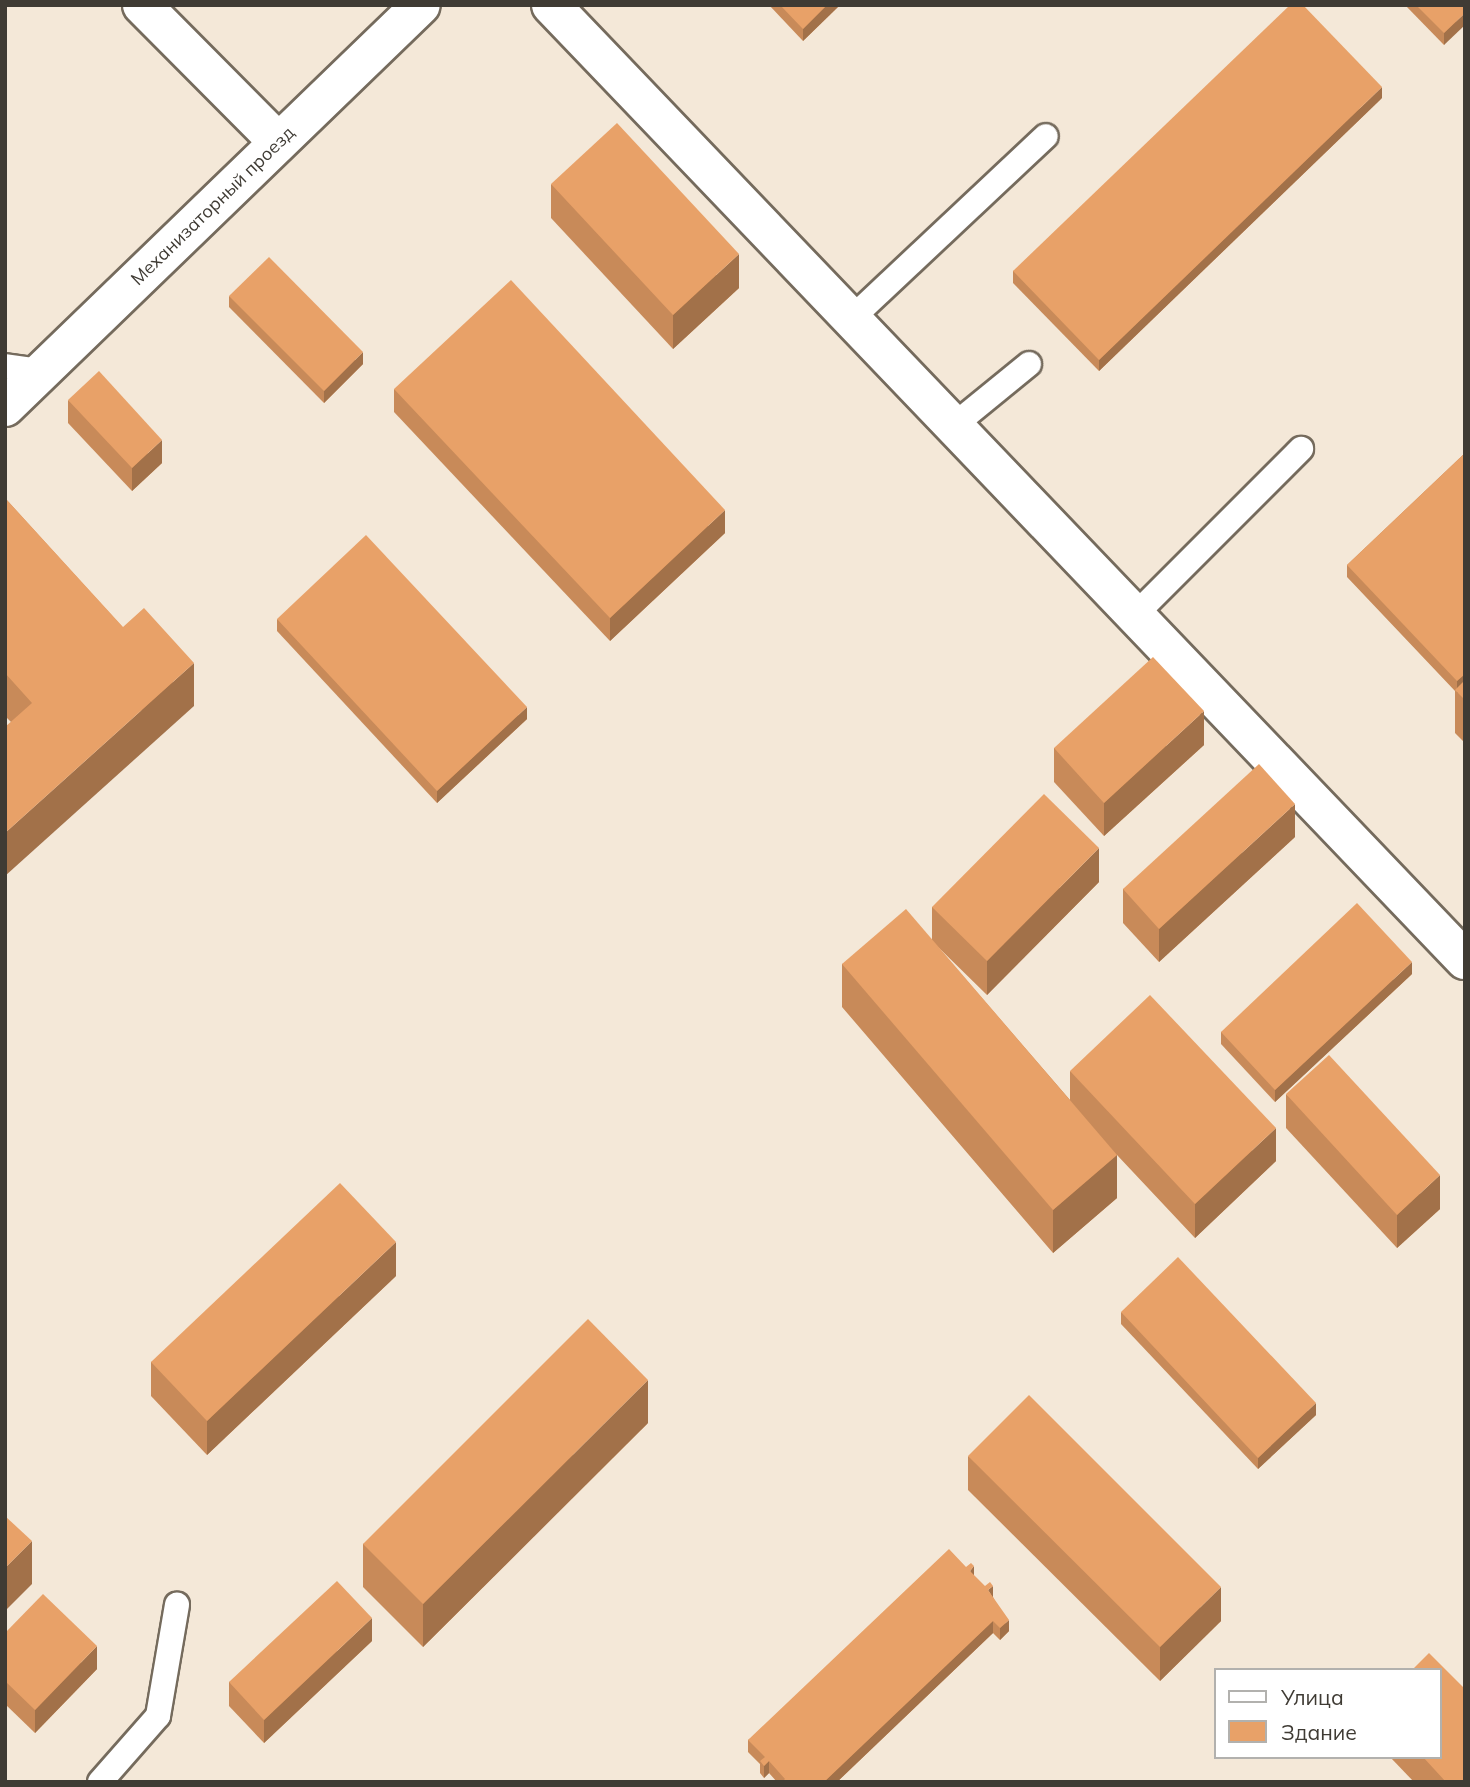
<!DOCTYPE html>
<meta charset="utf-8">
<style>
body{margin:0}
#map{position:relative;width:1470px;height:1787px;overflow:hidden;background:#f4e8d8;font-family:Mulish,sans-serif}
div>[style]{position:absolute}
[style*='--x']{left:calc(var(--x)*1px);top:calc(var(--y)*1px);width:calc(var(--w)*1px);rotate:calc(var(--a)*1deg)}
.roads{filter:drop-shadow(2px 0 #756b5d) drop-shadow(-2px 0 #756b5d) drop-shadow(0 2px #756b5d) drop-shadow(0 -2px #756b5d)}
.service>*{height:24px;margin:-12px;padding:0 12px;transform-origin:12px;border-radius:12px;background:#fff}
.minor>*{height:38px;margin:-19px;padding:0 19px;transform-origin:19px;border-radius:19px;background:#fff}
.tertiary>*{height:38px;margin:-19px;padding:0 19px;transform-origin:19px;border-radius:19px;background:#fff}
.wall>*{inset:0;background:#c88a59}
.shaded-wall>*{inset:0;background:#a27149}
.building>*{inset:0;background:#e8a168}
span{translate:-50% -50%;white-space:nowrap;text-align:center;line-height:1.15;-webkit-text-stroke:6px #fff;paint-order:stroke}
.street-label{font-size:18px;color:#3f3b34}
.frame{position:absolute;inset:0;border:7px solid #3f3b34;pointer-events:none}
.legend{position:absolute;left:1214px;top:1668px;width:228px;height:91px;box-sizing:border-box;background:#fff;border:2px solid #b2b1ae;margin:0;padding:9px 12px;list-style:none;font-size:21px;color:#3f3b34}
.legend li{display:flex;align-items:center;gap:14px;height:35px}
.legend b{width:35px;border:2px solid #b2b1ae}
</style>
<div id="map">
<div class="roads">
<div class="service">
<div style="--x:851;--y:319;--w:267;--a:-43.2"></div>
<div style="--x:5;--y:366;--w:37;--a:8"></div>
<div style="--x:953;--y:426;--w:98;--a:-39.2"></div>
<div style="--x:1135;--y:615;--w:235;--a:-45"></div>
<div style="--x:100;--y:1782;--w:88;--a:-48.7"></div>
<div style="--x:158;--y:1716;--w:113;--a:-80.3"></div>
</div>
<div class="minor">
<div style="--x:142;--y:5;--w:193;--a:45.2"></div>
<div style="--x:551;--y:5;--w:1322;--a:46.26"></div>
</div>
<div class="tertiary">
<div style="--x:5;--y:407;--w:578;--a:-44.02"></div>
</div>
</div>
<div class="wall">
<div style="clip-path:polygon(769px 5px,840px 5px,803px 41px)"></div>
<div style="clip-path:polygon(1405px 5px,1465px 5px,1444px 45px)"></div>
<div style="clip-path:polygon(1382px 98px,1099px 371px,1013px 283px,1013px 271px)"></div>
<div style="clip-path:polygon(551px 184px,739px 288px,673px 349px,551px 218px)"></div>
<div style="clip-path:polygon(229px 296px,363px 364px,324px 403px,229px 307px)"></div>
<div style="clip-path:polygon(394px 389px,725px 533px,610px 641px,394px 412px)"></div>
<div style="clip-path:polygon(68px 400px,162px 463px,132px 491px,68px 423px)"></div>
<div style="clip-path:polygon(1465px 453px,1465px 743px,1455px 733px,1455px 691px,1347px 577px,1347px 565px)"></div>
<div style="clip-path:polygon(5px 498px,194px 706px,11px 722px,5px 716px)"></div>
<div style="clip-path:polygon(277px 619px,527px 719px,437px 803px,277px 631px)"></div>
<div style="clip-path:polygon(1204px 745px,1104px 836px,1054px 782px,1054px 748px)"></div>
<div style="clip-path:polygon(1295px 837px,1159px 962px,1123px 923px,1123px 889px)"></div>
<div style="clip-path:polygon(1099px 882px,987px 995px,937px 946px,1070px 1100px,1070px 1071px,1276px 1161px,1195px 1238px,1117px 1155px,1117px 1198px,1053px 1253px,842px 1007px,842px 964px,932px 940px,932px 907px)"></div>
<div style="clip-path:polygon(1412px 974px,1275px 1102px,1221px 1044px,1221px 1032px)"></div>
<div style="clip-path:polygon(1286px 1094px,1440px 1209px,1397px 1248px,1286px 1128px)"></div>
<div style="clip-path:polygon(396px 1276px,207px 1455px,151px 1396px,151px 1362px)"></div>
<div style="clip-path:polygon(1121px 1312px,1316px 1415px,1258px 1469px,1121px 1324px)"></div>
<div style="clip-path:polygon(648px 1423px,423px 1647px,363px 1587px,363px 1544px)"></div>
<div style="clip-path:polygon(968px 1456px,1221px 1621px,1160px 1681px,968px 1490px)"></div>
<div style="clip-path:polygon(974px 1576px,993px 1597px,1009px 1631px,1000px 1640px,993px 1633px,837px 1782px,777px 1782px,769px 1773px,764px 1778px,760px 1773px,760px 1764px,748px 1752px,748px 1740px)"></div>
<div style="clip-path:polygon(5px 1633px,97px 1669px,35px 1733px,5px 1704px)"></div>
<div style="clip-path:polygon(372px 1641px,264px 1743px,229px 1706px,229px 1682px)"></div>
<div style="clip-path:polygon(1390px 1757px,1440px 1757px,1465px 1782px,1414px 1782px)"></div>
</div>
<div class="shaded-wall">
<div style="clip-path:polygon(827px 5px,840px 5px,803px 41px,803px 29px)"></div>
<div style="clip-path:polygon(1465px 13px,1465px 25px,1444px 45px,1444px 33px)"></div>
<div style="clip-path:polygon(1382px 87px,1382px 98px,1099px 371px,1099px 360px)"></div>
<div style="clip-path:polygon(739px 254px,739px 288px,673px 349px,673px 315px)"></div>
<div style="clip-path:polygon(363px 352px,363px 364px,324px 403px,324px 391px)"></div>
<div style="clip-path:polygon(162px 440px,162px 463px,132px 491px,132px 468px)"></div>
<div style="clip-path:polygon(725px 510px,725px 533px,610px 641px,610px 618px)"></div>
<div style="clip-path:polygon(194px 663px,194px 706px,5px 876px,5px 833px)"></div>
<div style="clip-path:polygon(1465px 674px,1465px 686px,1457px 693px,1457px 681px)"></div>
<div style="clip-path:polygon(527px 707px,527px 719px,437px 803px,437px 791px)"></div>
<div style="clip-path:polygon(1204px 711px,1204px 745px,1104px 836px,1104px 803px)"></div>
<div style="clip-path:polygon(1295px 804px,1295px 837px,1159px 962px,1159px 929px)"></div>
<div style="clip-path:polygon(1099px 848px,1099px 882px,987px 995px,987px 961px)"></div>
<div style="clip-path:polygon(1412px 962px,1412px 974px,1275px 1102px,1275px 1090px)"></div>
<div style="clip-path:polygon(1276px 1128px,1276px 1161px,1195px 1238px,1195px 1204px)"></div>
<div style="clip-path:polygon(1117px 1155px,1117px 1198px,1053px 1253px,1053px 1210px)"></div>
<div style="clip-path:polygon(1440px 1175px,1440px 1209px,1397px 1248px,1397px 1215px)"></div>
<div style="clip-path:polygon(396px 1242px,396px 1276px,207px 1455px,207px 1421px)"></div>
<div style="clip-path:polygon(648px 1380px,648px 1423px,423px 1647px,423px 1604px)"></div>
<div style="clip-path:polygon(1316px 1403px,1316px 1415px,1258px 1469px,1258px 1458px)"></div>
<div style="clip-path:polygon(32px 1541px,32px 1584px,5px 1611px,5px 1568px)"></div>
<div style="clip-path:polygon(974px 1566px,974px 1578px,970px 1571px)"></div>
<div style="clip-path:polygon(993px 1586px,993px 1598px,988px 1590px)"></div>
<div style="clip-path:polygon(1221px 1587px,1221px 1621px,1160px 1681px,1160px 1647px)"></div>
<div style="clip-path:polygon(372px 1618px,372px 1641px,264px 1743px,264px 1720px)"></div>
<div style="clip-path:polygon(1009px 1620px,1009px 1631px,1000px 1640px,1000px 1628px)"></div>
<div style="clip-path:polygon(993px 1621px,993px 1633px,837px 1782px,824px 1782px)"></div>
<div style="clip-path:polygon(97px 1646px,97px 1669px,35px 1733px,35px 1710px)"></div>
<div style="clip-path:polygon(769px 1761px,769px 1773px,764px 1778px,764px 1766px)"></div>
</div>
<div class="building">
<div style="clip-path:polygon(780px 5px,827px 5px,803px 29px)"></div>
<div style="clip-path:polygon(1290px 5px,1303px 5px,1382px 87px,1099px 360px,1013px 271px)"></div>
<div style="clip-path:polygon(1416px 5px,1465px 5px,1465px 13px,1444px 33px)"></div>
<div style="clip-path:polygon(617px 123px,739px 254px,673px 315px,551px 184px)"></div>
<div style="clip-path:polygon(269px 257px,363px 352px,324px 391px,229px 296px)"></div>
<div style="clip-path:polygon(511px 280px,725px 510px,610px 618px,394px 389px)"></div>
<div style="clip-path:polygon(99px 371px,162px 440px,132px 468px,68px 400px)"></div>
<div style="clip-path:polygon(1465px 453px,1465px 674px,1457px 681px,1347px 565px)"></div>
<div style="clip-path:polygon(5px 498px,123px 627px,144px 608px,194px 663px,5px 833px,5px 727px,32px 703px,5px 673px)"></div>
<div style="clip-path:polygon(366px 535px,527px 707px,437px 791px,277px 619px)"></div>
<div style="clip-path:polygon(1153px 657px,1204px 711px,1104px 803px,1054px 748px)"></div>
<div style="clip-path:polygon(1465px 680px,1465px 700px,1455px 690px)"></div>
<div style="clip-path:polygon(1259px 764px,1295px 804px,1159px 929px,1123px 889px)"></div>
<div style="clip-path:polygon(1044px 794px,1099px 848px,987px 961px,932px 907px)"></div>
<div style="clip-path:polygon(1357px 903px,1412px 962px,1275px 1090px,1221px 1032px)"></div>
<div style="clip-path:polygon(906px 909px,1117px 1155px,1053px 1210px,842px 964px)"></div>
<div style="clip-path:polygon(1150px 995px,1276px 1128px,1195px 1204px,1070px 1071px)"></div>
<div style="clip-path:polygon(1329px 1055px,1440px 1175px,1397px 1215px,1286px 1094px)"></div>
<div style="clip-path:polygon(340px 1183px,396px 1242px,207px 1421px,151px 1362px)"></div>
<div style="clip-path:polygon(1178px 1257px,1316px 1403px,1258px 1458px,1121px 1312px)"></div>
<div style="clip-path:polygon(588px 1319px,648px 1380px,423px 1604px,363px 1544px)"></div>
<div style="clip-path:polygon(1029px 1395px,1221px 1587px,1160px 1647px,968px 1456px)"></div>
<div style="clip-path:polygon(5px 1516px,32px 1541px,5px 1568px)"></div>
<div style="clip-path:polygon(949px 1549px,966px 1567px,971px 1563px,974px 1566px,970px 1571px,985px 1586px,990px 1582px,993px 1586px,988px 1590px,1009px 1620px,1000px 1628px,993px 1621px,824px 1782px,782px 1782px,785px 1779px,769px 1761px,764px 1766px,760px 1761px,765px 1757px,748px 1740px)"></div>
<div style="clip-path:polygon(337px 1581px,372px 1618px,264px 1720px,229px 1682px)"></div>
<div style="clip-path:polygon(43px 1594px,97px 1646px,35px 1710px,5px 1681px,5px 1633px)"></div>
<div style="clip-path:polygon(1429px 1653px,1465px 1689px,1465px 1782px,1446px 1782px,1423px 1757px,1440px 1757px,1440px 1670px,1412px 1670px)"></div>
</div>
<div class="street-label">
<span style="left:213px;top:206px;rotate:-44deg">Механизаторный проезд</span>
</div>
<div class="frame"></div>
<ul class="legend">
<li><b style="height:9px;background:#fff"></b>Улица</li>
<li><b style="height:19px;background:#e8a168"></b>Здание</li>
</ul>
</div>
